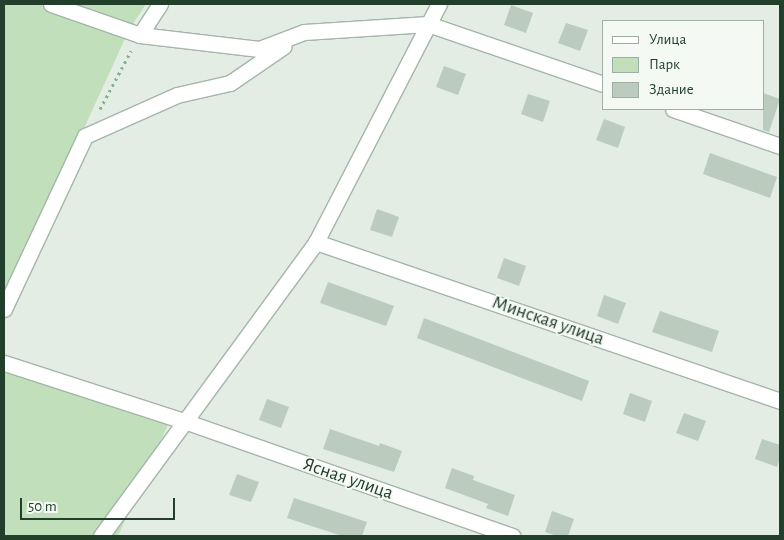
<!DOCTYPE html>
<meta charset="utf-8">
<style>
body{margin:0}
#map{position:relative;width:784px;height:540px;overflow:hidden;background:#e3ede4;font-family:"Alegreya Sans",sans-serif}
div>[style]{position:absolute}
[style*='--x']{left:calc(var(--x)*1px);top:calc(var(--y)*1px);width:calc(var(--w)*1px);rotate:calc(var(--a)*1deg)}
.green>*{inset:0;background:#c1dfbb}
.building>*{inset:0;background:#bbcbbe}
.path>*{height:3px;margin-top:-1.5px;transform-origin:0;background:repeating-linear-gradient(90deg,#83b28e 0 2.5px,transparent 0 6.5px)}
.roads{filter:drop-shadow(1px 0 #a5b5a9) drop-shadow(-1px 0 #a5b5a9) drop-shadow(0 1px #a5b5a9) drop-shadow(0 -1px #a5b5a9)}
.minor>*{height:15px;margin:-7.5px;padding:0 7.5px;transform-origin:7.5px;border-radius:7.5px;background:#fff}
span{translate:-50% -50%;white-space:nowrap;text-align:center;line-height:1.15;-webkit-text-stroke:4px #f4f9f4;paint-order:stroke}
.street-label{font-size:19px;color:#223f2b}
.frame{position:absolute;inset:0;border:5px solid #223f2b;pointer-events:none}
.legend{position:absolute;left:602px;top:20px;width:162px;height:90px;box-sizing:border-box;background:#f4f9f4;border:1px solid #a0afa4;margin:0;padding:6px 9px;list-style:none;font-size:15px;color:#223f2b}
.legend li{display:flex;align-items:center;gap:10px;height:25px}
.legend b{width:25px;border:1px solid #a0afa4}
.scale{position:absolute;left:20px;top:498px;width:155px;height:22px;box-sizing:border-box;border:2px solid #223f2b;border-top:0;padding-left:6px;font-size:15px;line-height:18px;white-space:nowrap;color:#223f2b;-webkit-text-stroke:4px #f4f9f4;paint-order:stroke}
</style>
<div id="map">
<div class="green">
<div style="clip-path:polygon(4px 4px,146px 4px,129px 30px,4px 303px)"></div>
<div style="clip-path:polygon(4px 367px,168px 425px,118px 536px,4px 536px)"></div>
</div>
<div class="building">
<div style="clip-path:polygon(511px 5px,533px 13px,526px 33px,504px 25px)"></div>
<div style="clip-path:polygon(566px 23px,588px 30px,580px 51px,558px 43px)"></div>
<div style="clip-path:polygon(444px 66px,466px 74px,458px 95px,436px 87px)"></div>
<div style="clip-path:polygon(763px 93px,780px 99px,769px 132px,763px 130px)"></div>
<div style="clip-path:polygon(528px 94px,550px 101px,543px 122px,521px 114px)"></div>
<div style="clip-path:polygon(604px 119px,625px 127px,618px 148px,596px 140px)"></div>
<div style="clip-path:polygon(710px 153px,777px 177px,770px 198px,703px 174px)"></div>
<div style="clip-path:polygon(377px 209px,399px 217px,392px 237px,370px 230px)"></div>
<div style="clip-path:polygon(504px 258px,526px 266px,519px 286px,497px 278px)"></div>
<div style="clip-path:polygon(328px 282px,394px 306px,386px 326px,320px 303px)"></div>
<div style="clip-path:polygon(604px 295px,626px 303px,618px 324px,597px 316px)"></div>
<div style="clip-path:polygon(660px 311px,719px 331px,712px 352px,652px 332px)"></div>
<div style="clip-path:polygon(424px 318px,589px 381px,582px 401px,417px 338px)"></div>
<div style="clip-path:polygon(630px 393px,652px 401px,645px 422px,623px 414px)"></div>
<div style="clip-path:polygon(267px 399px,289px 407px,281px 428px,259px 420px)"></div>
<div style="clip-path:polygon(684px 413px,706px 421px,698px 441px,676px 433px)"></div>
<div style="clip-path:polygon(330px 429px,379px 446px,380px 443px,402px 451px,394px 472px,323px 449px)"></div>
<div style="clip-path:polygon(762px 439px,780px 445px,780px 458px,777px 467px,755px 459px)"></div>
<div style="clip-path:polygon(452px 468px,474px 476px,473px 480px,515px 495px,508px 516px,486px 508px,488px 504px,445px 488px)"></div>
<div style="clip-path:polygon(237px 474px,259px 482px,251px 502px,229px 495px)"></div>
<div style="clip-path:polygon(294px 498px,367px 522px,362px 536px,342px 536px,287px 518px)"></div>
<div style="clip-path:polygon(552px 511px,574px 519px,568px 536px,557px 536px,545px 532px)"></div>
</div>
<div class="path">
<div style="--x:100;--y:109;--w:66;--a:-61.9"></div>
</div>
<div class="roads">
<div class="minor">
<div style="--x:51;--y:4;--w:94;--a:19.2"></div>
<div style="--x:160;--y:4;--w:37;--a:123"></div>
<div style="--x:140;--y:35;--w:120;--a:6.7"></div>
<div style="--x:259;--y:49;--w:48;--a:-20.7"></div>
<div style="--x:304;--y:32;--w:124;--a:-3.7"></div>
<div style="--x:428;--y:24;--w:185;--a:18.9"></div>
<div style="--x:673;--y:109;--w:113;--a:19.1"></div>
<div style="--x:316;--y:242;--w:490;--a:18.9"></div>
<div style="--x:4;--y:309;--w:191;--a:-64.9"></div>
<div style="--x:85;--y:136;--w:101;--a:-24"></div>
<div style="--x:177;--y:95;--w:54;--a:-12.8"></div>
<div style="--x:230;--y:83;--w:65;--a:-34.4"></div>
<div style="--x:4;--y:363;--w:189;--a:17.9"></div>
<div style="--x:184;--y:421;--w:348;--a:19.3"></div>
<div style="--x:101;--y:536;--w:364;--a:-53.8"></div>
<div style="--x:316;--y:242;--w:268;--a:-62.7"></div>
</div>
</div>
<div class="street-label">
<span style="left:548px;top:321px;rotate:19deg">Минская улица</span>
<span style="left:348px;top:479px;rotate:19deg">Ясная улица</span>
</div>
<div class="frame"></div>
<ul class="legend">
<li><b style="height:6px;background:#fff"></b>Улица</li>
<li><b style="height:14px;background:#c1dfbb"></b>Парк</li>
<li><b style="height:14px;background:#bbcbbe"></b>Здание</li>
</ul>
<div class="scale">50 m</div>
</div>
